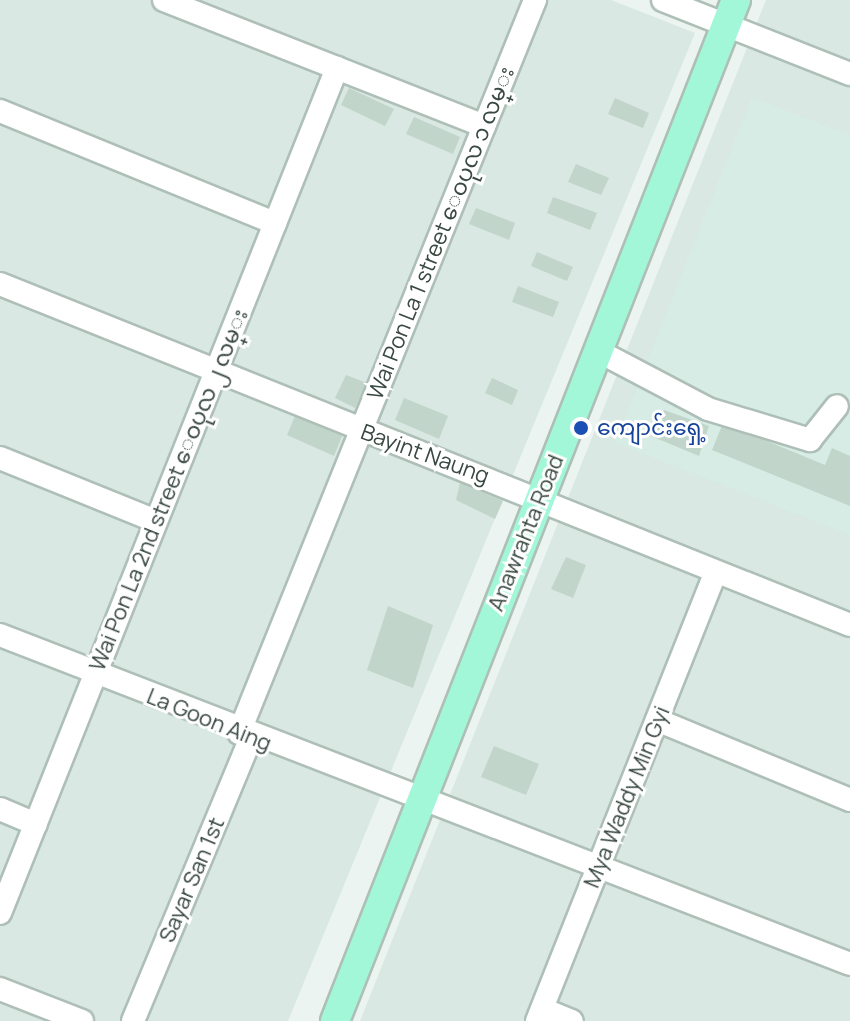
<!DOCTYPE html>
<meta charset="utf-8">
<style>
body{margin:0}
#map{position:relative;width:850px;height:1021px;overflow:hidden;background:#ebf4f0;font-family:Manrope,"Noto Sans Myanmar",sans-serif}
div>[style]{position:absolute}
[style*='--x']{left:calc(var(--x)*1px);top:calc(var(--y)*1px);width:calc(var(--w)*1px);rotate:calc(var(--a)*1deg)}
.residential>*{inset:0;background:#d9e8e2}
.education>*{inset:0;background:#d6ece4}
.building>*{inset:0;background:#c1d5cb}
.roads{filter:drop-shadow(2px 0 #aebfb7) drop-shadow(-2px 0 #aebfb7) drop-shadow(0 2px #aebfb7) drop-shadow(0 -2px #aebfb7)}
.minor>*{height:22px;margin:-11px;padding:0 11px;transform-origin:11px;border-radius:11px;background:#fff}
.major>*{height:28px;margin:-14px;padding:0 14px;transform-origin:14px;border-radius:14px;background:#a1f7d8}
.dots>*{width:22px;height:22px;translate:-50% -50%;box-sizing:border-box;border:4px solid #fff;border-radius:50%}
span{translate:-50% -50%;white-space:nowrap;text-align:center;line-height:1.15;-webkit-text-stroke:6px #fff;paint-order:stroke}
.street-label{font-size:22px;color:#394841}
.transit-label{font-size:22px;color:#164399}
.left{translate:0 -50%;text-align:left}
</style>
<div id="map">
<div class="residential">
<div style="clip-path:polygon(0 0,611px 0,695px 33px,288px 1021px,0 1021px)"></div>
<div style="clip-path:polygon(766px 0,850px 0,850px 1021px,360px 1021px)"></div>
</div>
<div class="education">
<div style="clip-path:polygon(752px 97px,850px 135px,850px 535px,615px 443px)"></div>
</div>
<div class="building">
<div style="clip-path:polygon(349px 88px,394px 109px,385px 126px,341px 105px)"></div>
<div style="clip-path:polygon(615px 98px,649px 113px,643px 128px,608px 114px)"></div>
<div style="clip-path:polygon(414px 117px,460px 137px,453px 154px,406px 134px)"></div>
<div style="clip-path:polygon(576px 164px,609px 178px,601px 195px,568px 182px)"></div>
<div style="clip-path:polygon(553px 197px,597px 213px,590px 230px,547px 213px)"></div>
<div style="clip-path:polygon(476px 208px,515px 223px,509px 240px,469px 224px)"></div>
<div style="clip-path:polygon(537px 252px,573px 267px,567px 281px,531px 266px)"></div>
<div style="clip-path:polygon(518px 286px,559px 302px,553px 317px,512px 302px)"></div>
<div style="clip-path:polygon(346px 375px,367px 383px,355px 408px,335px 398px)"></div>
<div style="clip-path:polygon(492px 378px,518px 390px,512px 405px,485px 393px)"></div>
<div style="clip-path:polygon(404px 398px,448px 416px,439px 439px,395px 420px)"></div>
<div style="clip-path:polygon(664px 410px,709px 426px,699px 456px,651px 436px)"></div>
<div style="clip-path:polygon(295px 416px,342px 436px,334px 456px,287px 435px)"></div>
<div style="clip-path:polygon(723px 423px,825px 465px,832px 448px,850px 456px,850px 506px,712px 450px)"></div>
<div style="clip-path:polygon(460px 483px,503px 501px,495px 519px,456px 500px)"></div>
<div style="clip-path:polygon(566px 557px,586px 565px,573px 598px,551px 589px)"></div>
<div style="clip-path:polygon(388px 606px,433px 625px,413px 688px,367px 670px)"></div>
<div style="clip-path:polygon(494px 746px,539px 764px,526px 795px,481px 777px)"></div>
</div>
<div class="roads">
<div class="minor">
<div style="--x:164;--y:0;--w:344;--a:21.5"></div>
<div style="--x:663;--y:0;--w:201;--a:21.6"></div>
<div style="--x:0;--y:111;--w:297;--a:22.2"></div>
<div style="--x:0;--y:284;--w:916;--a:21.86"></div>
<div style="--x:598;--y:351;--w:124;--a:27.8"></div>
<div style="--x:708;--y:409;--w:107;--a:16.9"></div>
<div style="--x:810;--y:440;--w:43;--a:-51.5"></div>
<div style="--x:0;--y:458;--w:168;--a:22"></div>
<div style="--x:0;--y:635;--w:911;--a:21.16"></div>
<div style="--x:657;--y:720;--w:209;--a:22.5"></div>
<div style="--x:239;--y:733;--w:791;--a:-68.01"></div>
<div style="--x:0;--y:809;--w:39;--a:23"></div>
<div style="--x:0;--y:913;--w:910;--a:-68.26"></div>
<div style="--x:0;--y:989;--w:88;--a:21.3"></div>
<div style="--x:542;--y:1009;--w:32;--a:22"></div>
<div style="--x:133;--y:1021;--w:307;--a:-67.4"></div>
<div style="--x:537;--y:1021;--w:483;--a:-68.3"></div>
</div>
<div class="major">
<div style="--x:335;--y:1021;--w:1097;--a:-68.56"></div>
</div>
</div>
<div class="dots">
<div style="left:581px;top:428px;background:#1a4fb4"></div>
</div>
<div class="street-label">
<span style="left:441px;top:233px;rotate:-68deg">Wai Pon La 1 street ေဝပုလ ၁ လမ္း</span>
<span style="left:425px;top:454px;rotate:20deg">Bayint Naung</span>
<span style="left:169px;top:490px;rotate:-68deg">Wai Pon La 2nd street ေဝပုလ ၂ လမ္း</span>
<span style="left:526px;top:533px;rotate:-68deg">Anawrahta Road</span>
<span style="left:209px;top:720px;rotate:22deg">La Goon Aing</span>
<span style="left:627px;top:797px;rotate:-68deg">Mya Waddy Min Gyi</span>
<span style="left:192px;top:880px;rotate:-67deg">Sayar San 1st</span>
</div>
<div class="transit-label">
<span class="left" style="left:597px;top:428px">ကျောင်းရှေ့</span>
</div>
</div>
